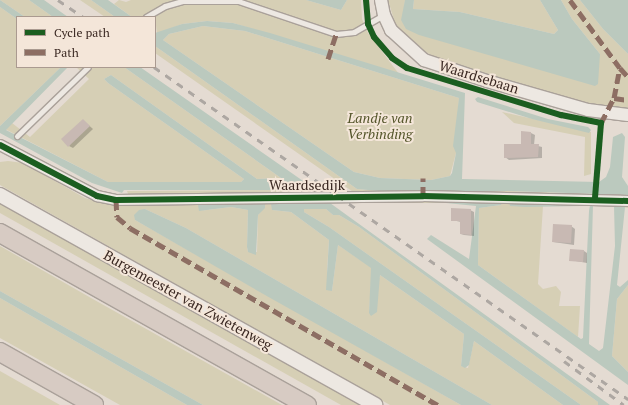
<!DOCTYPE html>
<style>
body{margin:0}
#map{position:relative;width:628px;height:405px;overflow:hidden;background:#e4dbd2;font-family:"PT Serif",serif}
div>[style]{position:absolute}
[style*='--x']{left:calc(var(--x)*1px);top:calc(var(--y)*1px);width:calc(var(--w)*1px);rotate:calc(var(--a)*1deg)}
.green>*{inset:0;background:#d6cfb5}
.water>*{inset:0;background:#bbc9be}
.shadow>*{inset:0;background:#0003}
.building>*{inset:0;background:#c8b9b3}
.roads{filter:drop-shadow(1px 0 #aaa19a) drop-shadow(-1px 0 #aaa19a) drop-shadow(0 1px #aaa19a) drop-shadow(0 -1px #aaa19a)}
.service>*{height:5px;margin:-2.5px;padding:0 2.5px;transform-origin:2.5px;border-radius:2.5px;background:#ede8e2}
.minor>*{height:10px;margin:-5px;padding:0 5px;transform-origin:5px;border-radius:5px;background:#ede8e2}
.tertiary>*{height:12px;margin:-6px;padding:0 6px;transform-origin:6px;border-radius:6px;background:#ede8e2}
.secondary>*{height:14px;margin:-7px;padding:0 7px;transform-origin:7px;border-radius:7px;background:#ede8e2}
.motorway>*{height:18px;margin:-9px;padding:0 9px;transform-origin:9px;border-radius:9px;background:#d7cbc3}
.rail>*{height:3px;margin-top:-1.5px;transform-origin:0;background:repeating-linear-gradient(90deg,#ada7a2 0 7px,transparent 0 14px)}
.quiet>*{height:5px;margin-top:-2.5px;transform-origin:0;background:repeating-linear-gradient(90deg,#8d6e63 0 10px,transparent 0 15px)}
.cycleway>*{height:6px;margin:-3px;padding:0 3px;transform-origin:3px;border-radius:3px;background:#1b5e20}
span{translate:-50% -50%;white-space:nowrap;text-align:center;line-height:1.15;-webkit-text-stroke:4px #f4e6d9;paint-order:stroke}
.street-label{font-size:14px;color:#3a2822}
.park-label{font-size:14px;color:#54552a;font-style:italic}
.legend{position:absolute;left:16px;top:16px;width:140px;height:52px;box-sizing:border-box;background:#f4e6d9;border:1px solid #aa9a90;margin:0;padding:5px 7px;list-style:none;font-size:12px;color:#3a2822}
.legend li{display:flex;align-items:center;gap:8px;height:20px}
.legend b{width:20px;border:1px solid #aa9a90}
</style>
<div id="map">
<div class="green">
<div style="clip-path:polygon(0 0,29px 0,53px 17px,25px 17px)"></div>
<div style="clip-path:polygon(80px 0,91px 0,115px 17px,105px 17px)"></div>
<div style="clip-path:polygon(119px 0,126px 2px,131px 0,306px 0,341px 10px,347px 0,361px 0,362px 19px,368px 33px,399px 74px,233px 23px,207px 21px,182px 24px,157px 34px,155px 17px,132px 17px,114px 4px)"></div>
<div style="clip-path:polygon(388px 0,405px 0,404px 12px,600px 54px,572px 19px,561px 0,580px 0,603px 29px,628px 54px,628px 110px,582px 104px,442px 60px,417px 48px,406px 39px,395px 23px)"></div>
<div style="clip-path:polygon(414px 0,540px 0,558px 30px,554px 34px,460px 12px,413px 9px)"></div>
<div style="clip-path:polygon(0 7px,17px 19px,17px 67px,61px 67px,0 126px)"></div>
<div style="clip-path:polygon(203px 26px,245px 31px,459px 98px,456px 153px,450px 176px,431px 180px,380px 178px,354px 172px,163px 40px,169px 34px)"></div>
<div style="clip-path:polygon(155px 46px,357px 189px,390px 192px,509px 191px,628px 195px,628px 208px,615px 206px,580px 206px,580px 203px,540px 206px,543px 206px,538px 284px,543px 289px,556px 286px,561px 292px,559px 306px,580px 306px,578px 337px,478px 265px,479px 208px,501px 205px,446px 200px,446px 203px,369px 203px,155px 53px)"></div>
<div style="clip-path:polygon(76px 67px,124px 67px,281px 178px,257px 179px,111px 75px,104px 79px,108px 83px,244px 179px,241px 182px,108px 182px,5px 129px,12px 123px,30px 137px,89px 79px)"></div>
<div style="clip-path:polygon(502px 112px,591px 132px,591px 174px,584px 176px,585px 137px,514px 123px)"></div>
<div style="clip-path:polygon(evenodd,8px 161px,23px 163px,85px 198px,103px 203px,132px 205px,127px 191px,316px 190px,330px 203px,274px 201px,272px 210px,291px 212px,329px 240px,327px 270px,332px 291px,338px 245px,372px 268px,369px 313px,380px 275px,464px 334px,461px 366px,468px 368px,474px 341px,563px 405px,492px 405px,186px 228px,145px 209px,135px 220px,461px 405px,390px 405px,0 185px,0 162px,8px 161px,253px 201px,263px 209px,258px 215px,257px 252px,248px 252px,247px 247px,248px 210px,231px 207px,199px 211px,253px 201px)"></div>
<div style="clip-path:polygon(0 203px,363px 405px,341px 405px,0 213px)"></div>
<div style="clip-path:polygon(304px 209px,326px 209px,333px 215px,339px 215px,359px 227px,598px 402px,598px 405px,581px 405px,329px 227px,304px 212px)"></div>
<div style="clip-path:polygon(0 246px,91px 298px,282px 405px,203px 405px,0 291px)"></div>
<div style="clip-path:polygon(628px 285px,628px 372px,612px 356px,617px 299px)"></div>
<div style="clip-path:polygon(0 298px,187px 405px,120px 405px,0 338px)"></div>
<div style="clip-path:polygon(0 371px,60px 405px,0 405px)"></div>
</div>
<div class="water">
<div style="clip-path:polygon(0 0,25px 17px,17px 19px,0 7px)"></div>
<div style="clip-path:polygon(29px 0,44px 0,68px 17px,53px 17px)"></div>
<div style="clip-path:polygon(91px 0,108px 0,132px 17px,115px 17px)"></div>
<div style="clip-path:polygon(306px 0,347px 0,341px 10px)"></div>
<div style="clip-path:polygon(405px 0,414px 0,413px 9px,460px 12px,554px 34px,558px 30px,540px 0,561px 0,572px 19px,600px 54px,598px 84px,595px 86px,419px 35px,406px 29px,401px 20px)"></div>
<div style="clip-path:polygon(580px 0,628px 0,628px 54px,603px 29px)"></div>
<div style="clip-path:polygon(evenodd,207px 21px,233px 23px,270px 33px,465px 93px,462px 179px,599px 182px,606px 177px,610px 167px,613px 137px,622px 133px,625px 137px,622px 177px,628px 186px,628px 195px,509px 191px,390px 192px,357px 189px,155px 46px,155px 33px,182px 24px,207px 21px,203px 26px,245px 31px,459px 98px,453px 146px,456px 153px,452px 173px,450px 176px,431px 180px,380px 178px,354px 172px,163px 40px,169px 34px,203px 26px)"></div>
<div style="clip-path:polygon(61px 67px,68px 67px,6px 130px,108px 182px,241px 182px,244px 179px,108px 83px,104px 79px,111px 75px,257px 179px,281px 178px,124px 67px,140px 67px,316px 190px,124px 190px,122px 193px,92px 183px,0 133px,0 126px)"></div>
<div style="clip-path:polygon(478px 97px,548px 119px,588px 127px,591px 130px,589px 133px,532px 119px,477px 102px,475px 99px)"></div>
<div style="clip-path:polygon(446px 200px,502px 202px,501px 205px,479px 208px,478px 265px,581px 339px,583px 338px,589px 211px,590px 205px,593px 205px,589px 344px,599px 351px,603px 348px,615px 246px,614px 206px,625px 207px,617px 285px,620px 287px,628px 280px,628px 285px,617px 299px,612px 356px,628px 372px,628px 385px,427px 239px,431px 235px,469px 259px,476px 206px,446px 203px)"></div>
<div style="clip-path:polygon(274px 201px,330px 203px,610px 405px,598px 405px,598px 402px,359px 227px,339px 215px,333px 215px,326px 209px,304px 209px,304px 212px,329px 227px,581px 405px,563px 405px,474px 341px,469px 365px,465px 368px,461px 366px,464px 334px,380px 275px,377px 312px,371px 316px,369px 313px,371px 268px,338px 245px,332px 291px,326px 290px,329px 240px,291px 212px,272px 210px,271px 204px)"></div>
<div style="clip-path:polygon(509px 201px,580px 203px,580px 206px,525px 207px,510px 206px)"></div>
<div style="clip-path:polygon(204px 203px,265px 203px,265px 208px,258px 215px,256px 255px,248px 252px,247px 247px,248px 210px,231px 207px,199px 211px,198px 205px)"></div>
<div style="clip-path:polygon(145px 209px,186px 228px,492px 405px,461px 405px,265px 295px,135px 220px,134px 215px,139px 210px)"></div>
<div style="clip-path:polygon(0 291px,203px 405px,187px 405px,0 298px)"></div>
</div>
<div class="shadow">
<div style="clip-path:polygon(83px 120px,93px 129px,73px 148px,69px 146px)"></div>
<div style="clip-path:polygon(531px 133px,535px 135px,534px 145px,542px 147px,542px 158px,509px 160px,505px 157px,522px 145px)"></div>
<div style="clip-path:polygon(470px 210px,474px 212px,474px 236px,464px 235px,461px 234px,461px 222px,452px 220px)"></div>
<div style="clip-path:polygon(571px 226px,575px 229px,574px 245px,553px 242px)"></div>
<div style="clip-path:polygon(584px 251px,587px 253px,587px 263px,570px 260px)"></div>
</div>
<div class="building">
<div style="clip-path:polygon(83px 119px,90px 126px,68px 147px,61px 139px)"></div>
<div style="clip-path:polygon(521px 131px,531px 132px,531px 144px,539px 144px,538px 157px,504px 158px,504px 144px,521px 144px)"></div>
<div style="clip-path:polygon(451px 208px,471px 209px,471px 235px,460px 234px,460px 221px,451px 221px)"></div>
<div style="clip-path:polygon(553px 224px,572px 225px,571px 243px,552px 242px)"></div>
<div style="clip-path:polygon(570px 249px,584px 250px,583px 262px,569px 261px)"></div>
</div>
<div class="roads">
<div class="service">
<div style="--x:146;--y:17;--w:22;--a:-30"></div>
<div style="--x:165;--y:6;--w:19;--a:-16"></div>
<div style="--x:183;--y:1;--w:55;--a:0"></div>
<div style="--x:238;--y:1;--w:103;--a:18.6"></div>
<div style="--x:336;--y:34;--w:18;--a:-6"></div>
<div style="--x:354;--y:32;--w:34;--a:-30"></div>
<div style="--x:17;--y:136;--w:99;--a:-44.2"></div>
</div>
<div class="minor">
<div style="--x:0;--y:145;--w:110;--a:27.7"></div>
<div style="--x:97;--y:196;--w:19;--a:12"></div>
<div style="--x:116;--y:200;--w:307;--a:-0.7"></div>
<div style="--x:423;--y:196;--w:205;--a:1.4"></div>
</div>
<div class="tertiary">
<div style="--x:381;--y:0;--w:15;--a:79"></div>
<div style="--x:384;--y:15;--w:17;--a:65"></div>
<div style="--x:391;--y:30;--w:45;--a:42.3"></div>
<div style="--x:424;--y:60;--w:66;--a:18.4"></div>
<div style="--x:487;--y:81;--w:105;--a:16"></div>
<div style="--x:588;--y:110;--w:40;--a:7.1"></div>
</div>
<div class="secondary">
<div style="--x:0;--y:195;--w:430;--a:29.2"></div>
</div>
<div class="motorway">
<div style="--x:0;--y:233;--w:352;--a:29.3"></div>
<div style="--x:0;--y:352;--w:108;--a:29.4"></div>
</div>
</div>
<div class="rail">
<div style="--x:58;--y:0;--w:30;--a:34"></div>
<div style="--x:154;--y:67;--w:579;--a:35.01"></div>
<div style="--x:564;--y:361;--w:74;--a:36.3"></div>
</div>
<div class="quiet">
<div style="--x:570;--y:0;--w:84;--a:53.7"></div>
<div style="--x:328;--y:59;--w:26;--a:-72"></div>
<div style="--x:614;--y:98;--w:31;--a:-79"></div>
<div style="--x:620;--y:68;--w:12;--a:48"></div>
<div style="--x:601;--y:123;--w:28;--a:-63"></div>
<div style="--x:614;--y:98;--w:14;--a:8"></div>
<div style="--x:423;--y:196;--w:18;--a:-90"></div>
<div style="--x:116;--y:200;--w:17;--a:87"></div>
<div style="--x:117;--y:217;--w:17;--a:40"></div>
<div style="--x:130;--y:228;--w:355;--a:29.9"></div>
</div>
<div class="cycleway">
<div style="--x:366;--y:0;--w:24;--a:85"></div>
<div style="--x:368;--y:24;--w:14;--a:65"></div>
<div style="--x:374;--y:37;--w:28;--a:49"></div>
<div style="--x:392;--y:58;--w:18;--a:34"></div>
<div style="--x:407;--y:68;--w:161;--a:17"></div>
<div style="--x:561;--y:115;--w:41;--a:11.3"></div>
<div style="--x:601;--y:123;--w:75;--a:94.6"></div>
<div style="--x:0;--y:145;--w:110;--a:27.7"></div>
<div style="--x:97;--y:196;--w:19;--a:12"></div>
<div style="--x:116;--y:200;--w:307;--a:-0.7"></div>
<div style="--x:423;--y:196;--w:205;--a:1.4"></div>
</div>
<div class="street-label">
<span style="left:479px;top:77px;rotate:17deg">Waardsebaan</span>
<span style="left:307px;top:185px">Waardsedijk</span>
<span style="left:188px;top:300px;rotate:29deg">Burgemeester van Zwietenweg</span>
</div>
<div class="park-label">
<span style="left:380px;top:126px">Landje van<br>Verbinding</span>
</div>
<ul class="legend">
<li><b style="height:5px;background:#1b5e20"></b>Cycle path</li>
<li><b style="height:5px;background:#8d6e63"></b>Path</li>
</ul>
</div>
